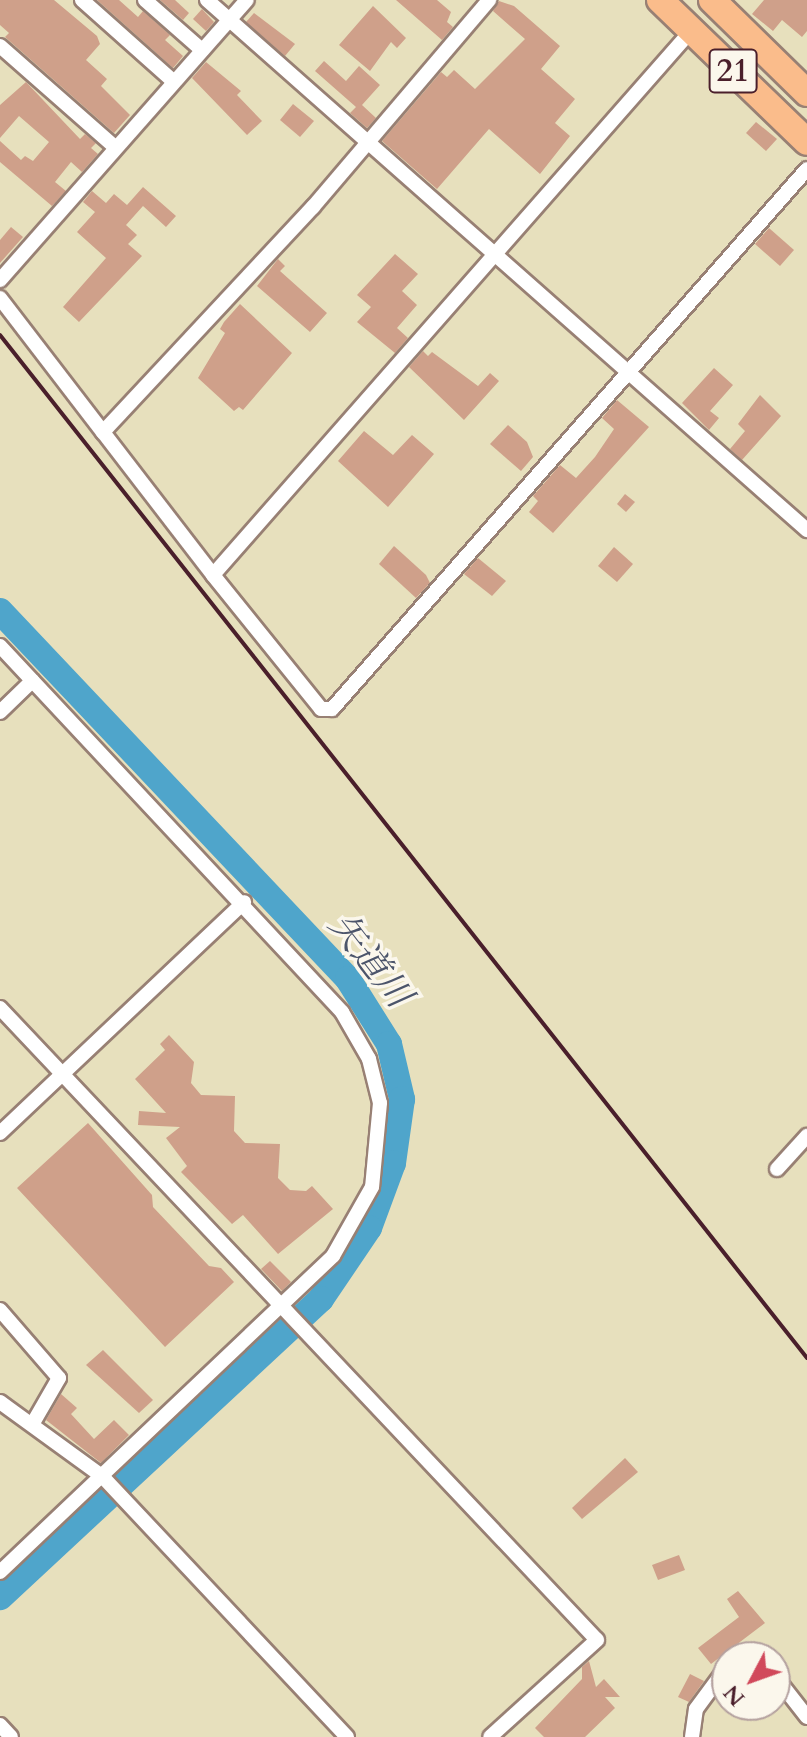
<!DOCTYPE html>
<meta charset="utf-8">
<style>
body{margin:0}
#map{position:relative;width:807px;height:1737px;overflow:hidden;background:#e7e0bd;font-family:Cardo,"Noto Serif JP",serif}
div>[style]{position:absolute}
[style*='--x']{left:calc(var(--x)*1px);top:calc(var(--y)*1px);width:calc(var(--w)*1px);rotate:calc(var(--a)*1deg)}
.river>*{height:26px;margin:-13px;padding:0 13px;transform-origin:13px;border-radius:13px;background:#4fa5cb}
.building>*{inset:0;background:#cfa08a}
.roads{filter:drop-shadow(2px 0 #988074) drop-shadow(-2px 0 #988074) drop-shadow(0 2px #988074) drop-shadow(0 -2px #988074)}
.street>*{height:14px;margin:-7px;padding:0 7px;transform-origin:7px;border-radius:7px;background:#fff}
.highway>*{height:26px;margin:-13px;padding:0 13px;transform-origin:13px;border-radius:13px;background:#fabc8b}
.rail>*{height:4px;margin:-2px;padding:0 2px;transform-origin:2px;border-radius:2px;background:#4a1f2b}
span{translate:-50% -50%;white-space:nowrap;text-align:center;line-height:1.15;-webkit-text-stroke:7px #fbf7ec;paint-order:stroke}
.shield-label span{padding:2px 6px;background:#fbf7ec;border:2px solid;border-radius:6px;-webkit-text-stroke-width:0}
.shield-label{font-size:32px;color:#4a1f2b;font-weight:700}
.water-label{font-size:36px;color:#4c556b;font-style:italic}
.north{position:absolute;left:711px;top:1641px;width:80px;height:80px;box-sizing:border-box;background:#fbf7ec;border:2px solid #b4a19f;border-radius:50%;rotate:229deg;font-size:22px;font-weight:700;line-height:32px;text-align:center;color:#4a1f2b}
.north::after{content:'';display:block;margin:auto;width:28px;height:36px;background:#d1495b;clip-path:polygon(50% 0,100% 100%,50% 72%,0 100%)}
</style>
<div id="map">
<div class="river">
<div style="--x:0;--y:611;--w:506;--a:46.6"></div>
<div style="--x:348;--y:979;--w:77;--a:57.8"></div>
<div style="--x:389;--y:1044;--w:57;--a:76.7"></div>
<div style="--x:402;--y:1099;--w:65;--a:98"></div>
<div style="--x:393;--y:1163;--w:69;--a:110.3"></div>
<div style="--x:369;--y:1228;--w:86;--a:124.1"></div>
<div style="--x:321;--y:1299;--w:438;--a:137.1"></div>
</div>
<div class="building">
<div style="clip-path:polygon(0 0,54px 0,97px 36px,100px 44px,86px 60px,107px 79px,101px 86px,130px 115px,114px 133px,5px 37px,9px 33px,0 25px)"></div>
<div style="clip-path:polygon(97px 0,119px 0,138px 17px,143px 11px,170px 35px,165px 40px,183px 56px,173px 68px)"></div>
<div style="clip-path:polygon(160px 0,175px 0,189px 13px,183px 20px)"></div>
<div style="clip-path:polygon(396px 0,437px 0,451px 12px,447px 22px,453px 27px,442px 40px)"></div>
<div style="clip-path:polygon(764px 0,807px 0,807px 31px,802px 37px,782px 20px,773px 31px,752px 14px)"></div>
<div style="clip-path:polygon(499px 1px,514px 6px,560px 46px,541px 69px,575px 99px,555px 123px,570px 136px,540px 174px,489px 129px,437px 189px,382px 141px,441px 72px,447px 77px,454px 70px,475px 89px,525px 39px,493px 11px)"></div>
<div style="clip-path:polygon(373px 6px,406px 38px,397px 48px,391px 42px,370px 71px,339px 45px)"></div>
<div style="clip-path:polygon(202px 9px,214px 22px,206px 31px,193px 19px)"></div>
<div style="clip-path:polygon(254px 13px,295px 44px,285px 56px,246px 22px)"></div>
<div style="clip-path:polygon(324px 61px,346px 81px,359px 66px,380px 85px,362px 105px,376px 118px,367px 128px,350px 113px,356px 107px,315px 71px)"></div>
<div style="clip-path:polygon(206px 62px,241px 91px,237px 95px,262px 121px,247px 135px,192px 78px)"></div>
<div style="clip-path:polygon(26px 82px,80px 139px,85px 134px,96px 143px,91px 148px,98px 154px,82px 172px,71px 162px,55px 182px,66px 191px,52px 206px,0 162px,0 141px,21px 160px,25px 156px,33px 161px,49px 142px,19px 116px,0 138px,0 105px)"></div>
<div style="clip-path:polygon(293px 104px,314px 121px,300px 137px,280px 120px)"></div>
<div style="clip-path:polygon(756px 122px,777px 139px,766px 151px,746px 133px)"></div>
<div style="clip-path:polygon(143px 187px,176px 216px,166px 227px,143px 206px,126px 225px,137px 235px,128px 244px,142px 256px,79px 322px,63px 307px,106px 258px,77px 232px,95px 212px,83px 202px,92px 191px,106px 203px,114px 194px,127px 205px)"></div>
<div style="clip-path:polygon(11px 227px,23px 237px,0 263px,0 240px)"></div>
<div style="clip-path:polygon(769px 228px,794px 250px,780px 266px,755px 244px)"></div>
<div style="clip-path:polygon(395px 254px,418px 274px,402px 291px,417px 305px,397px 328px,408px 338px,395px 353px,357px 322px,371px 307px,357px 295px)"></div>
<div style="clip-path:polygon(278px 259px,285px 266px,280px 271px,327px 313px,310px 332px,257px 286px)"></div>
<div style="clip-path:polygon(240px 304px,292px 353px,243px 410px,239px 407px,234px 411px,198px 378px,225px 333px,220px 329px,224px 322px)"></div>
<div style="clip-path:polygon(423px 351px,428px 356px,432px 352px,478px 386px,490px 373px,499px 381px,464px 420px,409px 367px)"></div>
<div style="clip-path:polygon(714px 368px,733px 385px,710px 411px,719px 418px,709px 430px,682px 403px)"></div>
<div style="clip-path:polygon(760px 395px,781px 416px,742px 460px,730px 449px,745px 431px,738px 424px)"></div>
<div style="clip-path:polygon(617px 400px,649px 427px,553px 533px,529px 512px,538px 501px,533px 496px,560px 465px,576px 478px,595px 457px,614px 429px,602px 418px)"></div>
<div style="clip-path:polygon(508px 425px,527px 442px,533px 457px,521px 471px,490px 444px)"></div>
<div style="clip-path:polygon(364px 431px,393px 455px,412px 435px,434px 454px,388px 507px,338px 461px)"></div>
<div style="clip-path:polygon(625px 494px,635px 502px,626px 512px,617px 504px)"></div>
<div style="clip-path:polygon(394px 546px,426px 575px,430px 583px,416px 598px,379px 564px)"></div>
<div style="clip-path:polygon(614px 547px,633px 564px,617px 582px,598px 566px)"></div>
<div style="clip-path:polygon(478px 558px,506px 581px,492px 596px,464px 574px)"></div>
<div style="clip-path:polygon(169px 1035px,194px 1062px,191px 1083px,201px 1095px,235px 1096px,234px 1131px,245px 1143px,280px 1144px,278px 1178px,290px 1190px,306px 1191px,312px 1186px,333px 1209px,278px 1254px,243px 1215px,232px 1224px,181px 1172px,187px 1166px,166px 1138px,180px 1127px,138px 1125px,139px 1111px,166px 1113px,135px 1079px,165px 1050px,160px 1044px)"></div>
<div style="clip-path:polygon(88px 1123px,152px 1195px,153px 1207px,209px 1266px,221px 1268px,234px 1282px,165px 1347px,17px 1188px)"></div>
<div style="clip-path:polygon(270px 1261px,291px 1282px,282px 1291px,261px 1269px)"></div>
<div style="clip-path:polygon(103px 1350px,153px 1400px,139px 1413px,86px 1365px)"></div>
<div style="clip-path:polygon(61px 1394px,77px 1408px,71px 1414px,94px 1439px,114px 1420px,129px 1435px,101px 1463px,46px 1420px)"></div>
<div style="clip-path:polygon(625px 1458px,638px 1472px,582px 1519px,572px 1508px)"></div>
<div style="clip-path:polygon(679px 1555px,685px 1570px,658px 1580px,652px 1565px)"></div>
<div style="clip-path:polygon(738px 1591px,765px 1623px,711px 1664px,698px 1648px,739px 1617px,727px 1599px)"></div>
<div style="clip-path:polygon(589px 1661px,596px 1687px,604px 1679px,620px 1697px,605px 1697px,615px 1708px,585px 1737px,544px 1737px,535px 1728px,582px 1679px,582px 1667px)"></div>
<div style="clip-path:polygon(690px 1674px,704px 1681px,689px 1702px,678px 1697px)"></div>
</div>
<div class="roads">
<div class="street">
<div style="--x:82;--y:0;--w:123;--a:41.7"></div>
<div style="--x:145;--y:0;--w:76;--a:41.3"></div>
<div style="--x:207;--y:0;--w:801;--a:41.46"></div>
<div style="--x:691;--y:31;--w:724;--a:131.31"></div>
<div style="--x:213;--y:575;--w:172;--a:51.1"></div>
<div style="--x:321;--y:709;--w:11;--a:0"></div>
<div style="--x:332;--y:709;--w:719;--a:-48.66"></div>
<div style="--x:0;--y:46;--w:154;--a:41.3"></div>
<div style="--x:0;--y:280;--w:373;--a:-48.6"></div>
<div style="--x:0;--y:298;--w:169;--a:52.5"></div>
<div style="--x:213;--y:575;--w:180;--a:-127.6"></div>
<div style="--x:103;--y:432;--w:308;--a:-47"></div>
<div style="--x:313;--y:207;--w:272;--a:-49.6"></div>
<div style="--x:0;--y:646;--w:501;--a:46.94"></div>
<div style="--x:342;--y:1012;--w:54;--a:60.1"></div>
<div style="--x:369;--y:1059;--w:45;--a:76"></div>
<div style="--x:380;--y:1103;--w:84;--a:95.4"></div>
<div style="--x:372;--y:1187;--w:79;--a:119.5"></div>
<div style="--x:333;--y:1256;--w:459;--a:136.5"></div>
<div style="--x:0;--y:712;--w:45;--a:-44.1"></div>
<div style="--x:0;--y:1008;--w:869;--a:46.63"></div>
<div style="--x:597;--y:1640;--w:144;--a:137.8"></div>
<div style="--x:0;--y:1133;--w:336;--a:-43.4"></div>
<div style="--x:777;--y:1169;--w:45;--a:-47.7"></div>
<div style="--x:0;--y:1310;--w:90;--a:49.1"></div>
<div style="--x:59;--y:1378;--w:52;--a:120"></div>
<div style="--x:0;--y:1402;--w:126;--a:36"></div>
<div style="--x:102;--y:1476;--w:358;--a:46.8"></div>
<div style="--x:735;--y:1657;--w:22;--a:-13"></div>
<div style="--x:756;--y:1652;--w:6;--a:51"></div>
<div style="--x:775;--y:1676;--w:52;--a:52"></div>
<div style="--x:0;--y:1725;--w:16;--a:47"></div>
<div style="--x:692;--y:1737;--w:28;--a:-82"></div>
<div style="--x:696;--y:1709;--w:52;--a:-53.6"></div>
</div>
<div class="highway">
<div style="--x:660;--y:0;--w:204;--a:44"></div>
<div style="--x:712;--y:0;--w:133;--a:44.4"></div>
</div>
</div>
<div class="rail">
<div style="--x:0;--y:335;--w:1303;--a:51.73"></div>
</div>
<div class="shield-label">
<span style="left:733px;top:71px">21</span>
</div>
<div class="water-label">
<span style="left:370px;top:960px;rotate:52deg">矢道川</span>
</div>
<div class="north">N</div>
</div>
